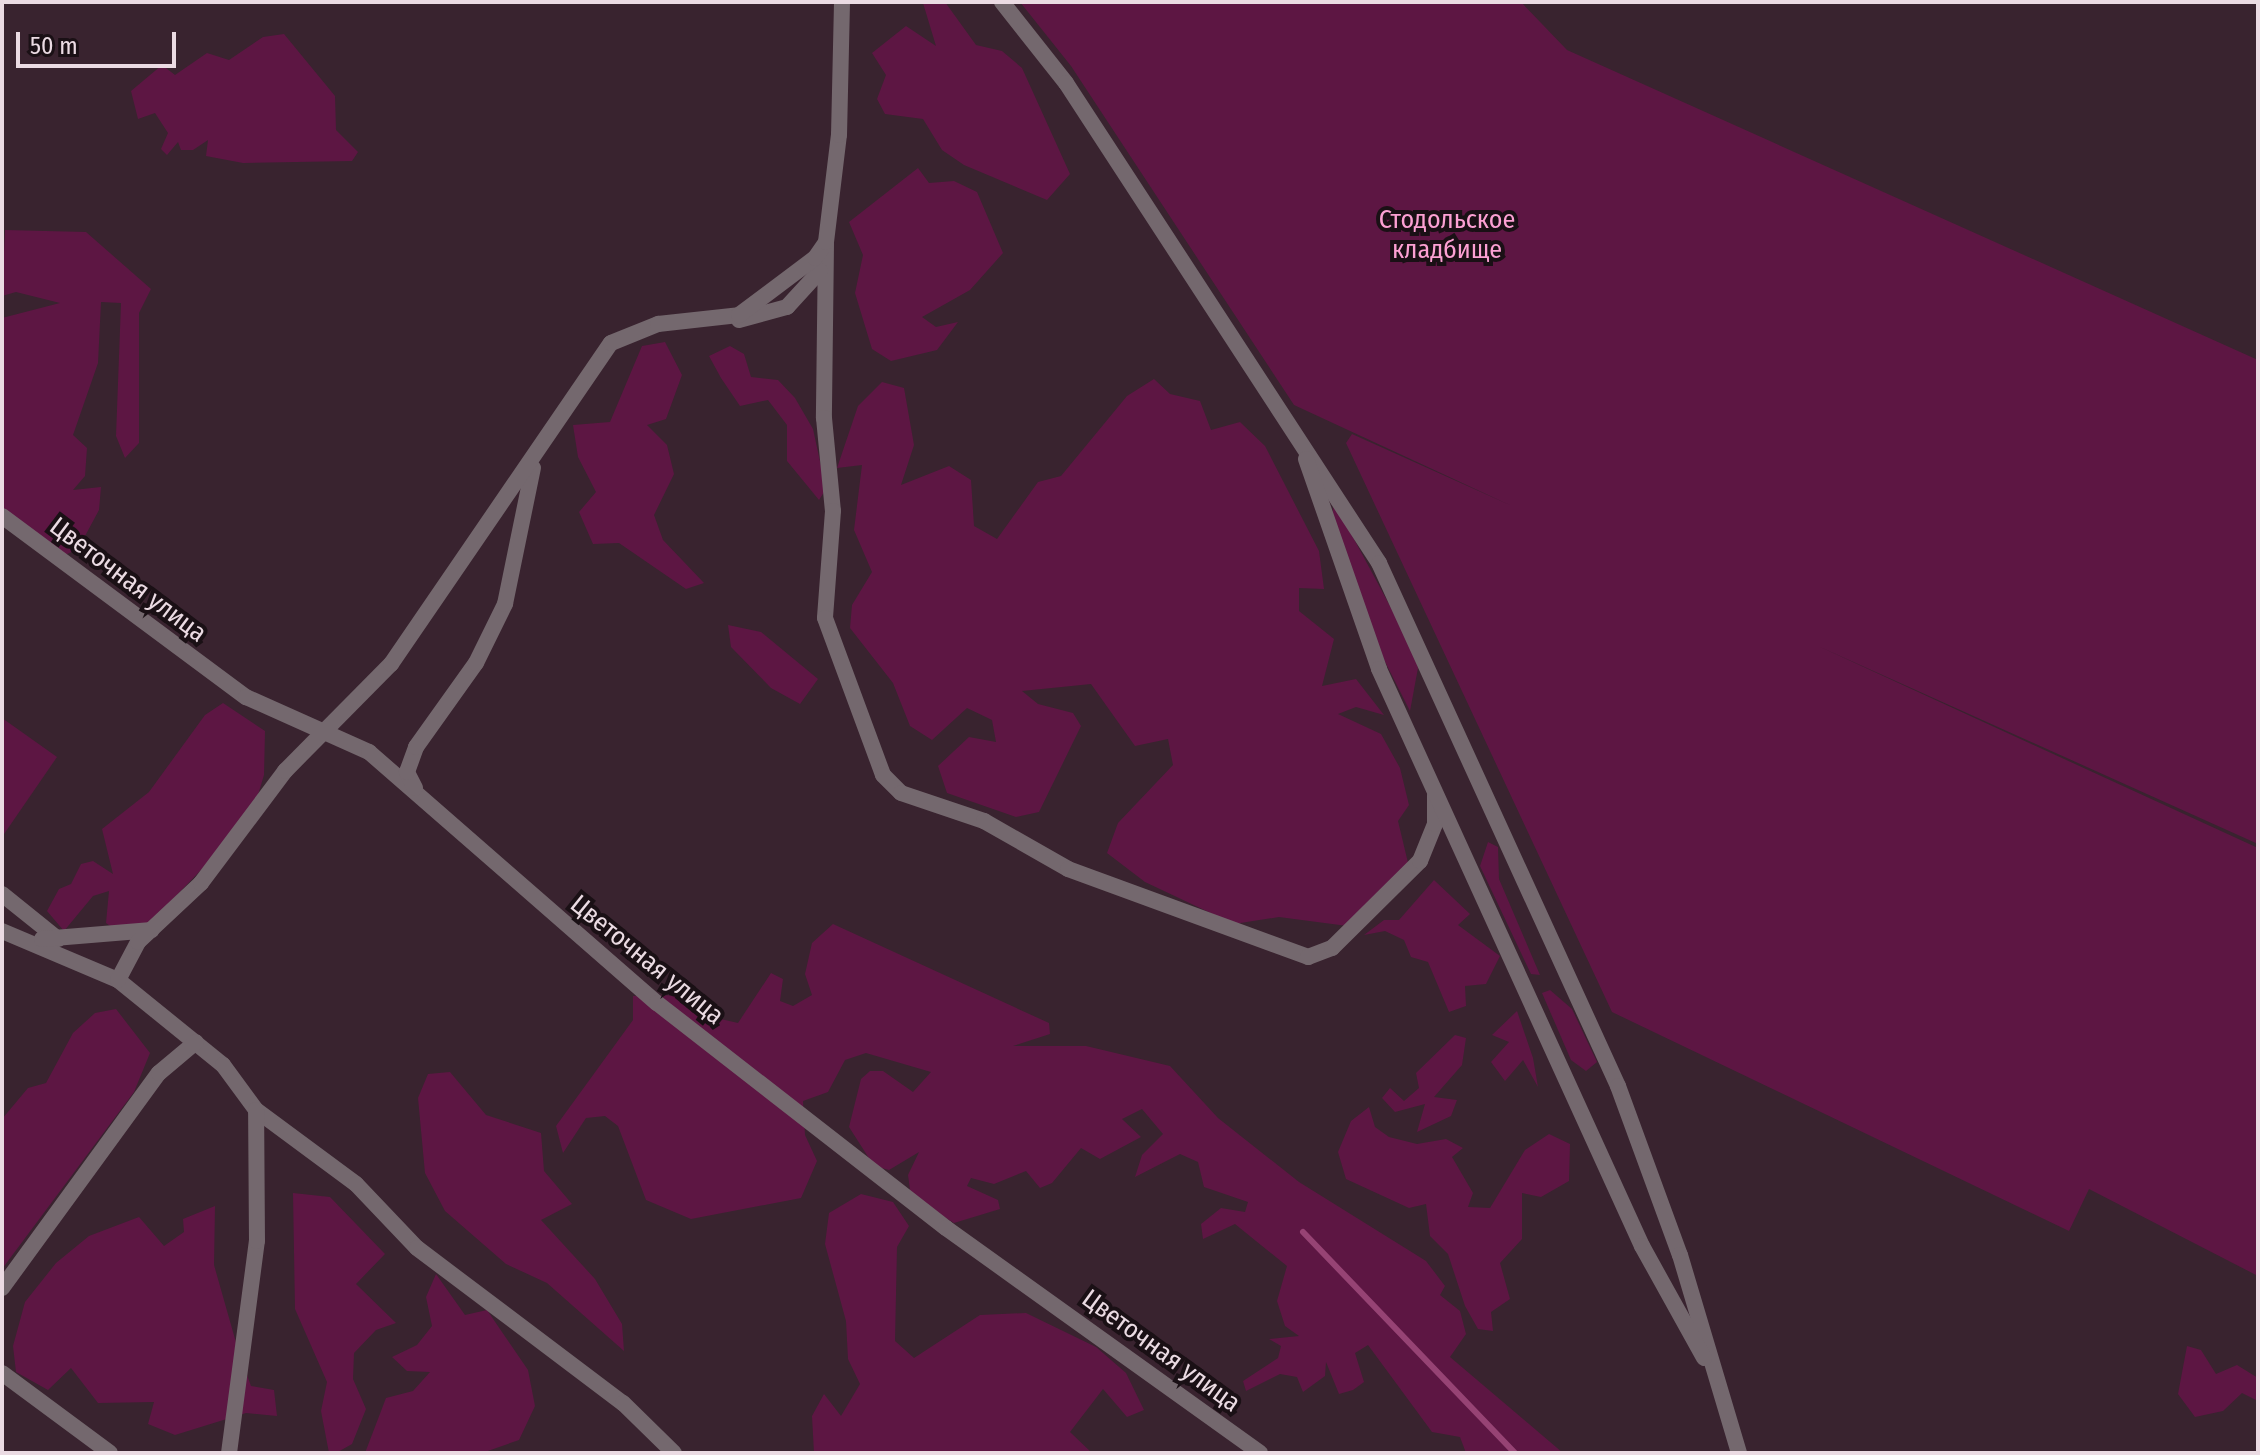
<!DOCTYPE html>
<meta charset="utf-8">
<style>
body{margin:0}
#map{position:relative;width:2260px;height:1455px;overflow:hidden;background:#39232f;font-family:"Fira Sans Condensed",sans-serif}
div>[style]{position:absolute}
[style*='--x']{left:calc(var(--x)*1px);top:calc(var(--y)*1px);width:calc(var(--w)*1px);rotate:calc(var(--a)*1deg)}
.green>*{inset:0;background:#5d1643}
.stream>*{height:6px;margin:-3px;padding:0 3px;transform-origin:3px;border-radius:3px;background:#964374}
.street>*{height:16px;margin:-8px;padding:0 8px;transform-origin:8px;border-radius:8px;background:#74686e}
span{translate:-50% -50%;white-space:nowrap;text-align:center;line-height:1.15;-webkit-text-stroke:8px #1a1015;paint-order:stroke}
.park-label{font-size:26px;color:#fca0d3}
.street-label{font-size:26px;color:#ebdbe3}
.frame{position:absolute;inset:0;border:4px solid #ebdbe3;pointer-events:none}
.scale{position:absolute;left:16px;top:32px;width:160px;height:36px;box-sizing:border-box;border:4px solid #ebdbe3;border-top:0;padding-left:10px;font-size:24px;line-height:28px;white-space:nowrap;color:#ebdbe3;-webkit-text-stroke:6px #1a1015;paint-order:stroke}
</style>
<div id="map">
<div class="green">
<div style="clip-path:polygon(945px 2px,976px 45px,1002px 51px,1022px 68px,1070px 174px,1047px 200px,964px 165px,942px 150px,923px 119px,885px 114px,877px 99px,886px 75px,872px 53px,906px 26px,936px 46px,923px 3px)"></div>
<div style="clip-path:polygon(1020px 2px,1521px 2px,1567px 50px,2258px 360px,2258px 844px,1818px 646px,2258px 848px,2258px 1276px,2089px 1189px,2069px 1231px,1612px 1012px,1346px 443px,1352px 434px,1512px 506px,1294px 405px,1071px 66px)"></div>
<div style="clip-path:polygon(284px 34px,335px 96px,336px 130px,358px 152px,352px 161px,243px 163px,206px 156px,208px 140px,193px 150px,181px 150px,178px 142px,167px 155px,161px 149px,168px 133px,155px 113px,138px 119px,131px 91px,162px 65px,175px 75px,207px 53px,229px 60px,263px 37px)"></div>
<div style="clip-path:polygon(918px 168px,929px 183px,954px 181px,977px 192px,1003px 253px,970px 290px,922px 317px,936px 327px,958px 322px,937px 350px,891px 361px,872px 349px,855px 293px,863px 255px,849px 222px)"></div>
<div style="clip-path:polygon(5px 230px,86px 232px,151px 289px,139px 313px,139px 443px,125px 458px,116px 436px,121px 303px,101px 302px,98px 363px,73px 435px,87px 448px,85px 476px,73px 490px,101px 487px,99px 510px,78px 549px,65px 555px,2px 507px,2px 318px,60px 303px,16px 292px,2px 296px)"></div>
<div style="clip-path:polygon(665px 342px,682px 375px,666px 419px,647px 425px,667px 445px,674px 474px,654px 515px,663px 540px,704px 583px,686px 589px,619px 543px,593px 544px,579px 512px,596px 492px,578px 457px,573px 425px,610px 422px,642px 346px)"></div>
<div style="clip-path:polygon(730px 346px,744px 354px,751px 377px,778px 380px,795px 398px,813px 429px,826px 489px,819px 500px,787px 461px,787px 425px,768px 400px,740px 406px,721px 378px,709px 356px)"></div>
<div style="clip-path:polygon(1154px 379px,1170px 394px,1200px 401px,1211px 430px,1240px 422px,1265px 446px,1319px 551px,1324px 589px,1299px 588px,1299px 611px,1334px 639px,1322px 686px,1356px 679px,1384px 715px,1356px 707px,1338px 714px,1381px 734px,1400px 768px,1409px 805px,1398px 821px,1409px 867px,1355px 927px,1279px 917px,1234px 924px,1145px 882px,1107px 853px,1118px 823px,1173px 765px,1168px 739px,1135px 746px,1091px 684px,1022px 691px,1038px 704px,1073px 713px,1081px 726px,1039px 812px,1016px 817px,947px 793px,938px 766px,969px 737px,996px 742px,992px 720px,967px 708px,932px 740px,910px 726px,893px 683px,850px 628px,852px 605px,872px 572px,854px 530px,862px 465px,837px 468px,858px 406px,882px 382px,904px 388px,914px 445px,901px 485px,949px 466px,971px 480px,974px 526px,997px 539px,1038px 482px,1061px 476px,1127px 396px)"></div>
<div style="clip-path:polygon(1334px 502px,1411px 645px,1418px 668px,1410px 711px,1375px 642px,1332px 518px)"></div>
<div style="clip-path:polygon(728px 625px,761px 632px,818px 679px,800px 704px,771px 688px,731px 647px)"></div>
<div style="clip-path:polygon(223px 703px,265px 731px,264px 775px,251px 818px,149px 924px,119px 932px,106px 923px,109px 891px,93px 896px,64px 931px,47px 911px,59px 889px,71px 884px,81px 864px,93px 861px,113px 874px,102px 829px,149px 792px,205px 715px)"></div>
<div style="clip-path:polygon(2px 718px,57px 757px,2px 837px)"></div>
<div style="clip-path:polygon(1488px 842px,1498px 847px,1499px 879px,1540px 975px,1531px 974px,1480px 866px)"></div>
<div style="clip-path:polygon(1434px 880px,1470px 914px,1458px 925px,1500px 956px,1486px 984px,1465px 986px,1466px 1006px,1449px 1012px,1428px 962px,1411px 957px,1404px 940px,1385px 931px,1364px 935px,1384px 920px,1399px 920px)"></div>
<div style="clip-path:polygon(833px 924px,1049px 1023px,1050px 1034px,1013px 1046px,1086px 1046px,1170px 1066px,1218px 1118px,1299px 1182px,1426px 1261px,1445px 1286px,1440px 1295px,1460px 1311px,1466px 1334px,1450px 1357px,1563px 1453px,1466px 1453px,1460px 1437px,1432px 1432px,1368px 1345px,1355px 1353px,1364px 1382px,1353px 1390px,1339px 1394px,1326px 1362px,1325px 1376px,1303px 1392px,1297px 1377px,1280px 1374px,1246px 1391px,1243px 1381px,1278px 1358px,1281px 1346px,1269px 1339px,1299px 1336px,1285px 1326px,1277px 1301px,1287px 1266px,1235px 1224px,1203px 1239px,1201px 1224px,1221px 1208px,1245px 1212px,1248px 1202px,1204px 1187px,1198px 1162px,1180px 1154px,1135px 1177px,1142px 1155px,1163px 1134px,1142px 1109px,1122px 1119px,1141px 1137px,1100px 1159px,1081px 1148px,1052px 1183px,1040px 1188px,1026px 1171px,994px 1184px,971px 1178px,967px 1186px,998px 1200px,1000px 1209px,954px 1223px,911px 1197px,908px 1175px,919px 1152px,889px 1170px,874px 1166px,849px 1127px,861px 1079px,870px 1071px,883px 1071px,913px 1092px,931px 1072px,866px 1053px,845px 1060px,828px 1092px,803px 1101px,805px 1135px,817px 1161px,801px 1198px,691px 1219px,646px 1200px,618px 1126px,605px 1116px,586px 1118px,563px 1153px,556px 1126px,633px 1020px,633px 996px,684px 995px,699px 1014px,738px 1023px,771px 973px,783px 979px,780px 1001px,793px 1006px,812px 995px,805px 974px,812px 943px)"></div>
<div style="clip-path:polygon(1550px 990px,1572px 1009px,1597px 1062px,1586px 1071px,1571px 1060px,1542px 993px)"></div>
<div style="clip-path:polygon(116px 1009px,150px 1053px,134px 1092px,2px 1269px,2px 1119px,28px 1088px,46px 1083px,73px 1033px,95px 1013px)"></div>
<div style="clip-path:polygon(1517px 1011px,1533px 1058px,1538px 1087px,1523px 1060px,1505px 1081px,1491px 1062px,1509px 1042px,1492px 1035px)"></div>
<div style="clip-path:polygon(1455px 1035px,1466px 1038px,1462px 1065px,1434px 1097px,1457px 1100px,1451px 1116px,1417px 1132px,1425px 1104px,1395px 1112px,1382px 1098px,1390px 1088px,1404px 1101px,1419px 1088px,1416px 1073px)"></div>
<div style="clip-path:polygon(450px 1072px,486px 1115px,541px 1133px,544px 1171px,572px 1204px,541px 1220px,595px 1279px,622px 1324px,624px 1351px,547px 1283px,506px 1264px,445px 1211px,425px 1173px,418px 1098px,428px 1074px)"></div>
<div style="clip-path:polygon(1369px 1107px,1375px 1127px,1389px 1137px,1417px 1144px,1446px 1139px,1463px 1148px,1452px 1157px,1473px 1193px,1468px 1207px,1490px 1208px,1525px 1150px,1549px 1134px,1570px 1144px,1569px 1181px,1541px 1197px,1522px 1193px,1522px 1239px,1500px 1263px,1510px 1299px,1491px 1312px,1493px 1331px,1478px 1329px,1465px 1306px,1448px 1254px,1430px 1236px,1426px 1204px,1409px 1208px,1346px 1179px,1338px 1152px,1351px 1121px)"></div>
<div style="clip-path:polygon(293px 1193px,330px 1197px,385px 1254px,356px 1284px,396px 1323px,376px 1330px,354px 1353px,353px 1379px,366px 1409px,352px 1444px,336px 1453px,329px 1453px,321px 1411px,327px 1382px,295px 1309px)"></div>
<div style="clip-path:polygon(861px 1194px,893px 1202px,909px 1226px,897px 1247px,895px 1341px,914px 1358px,980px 1315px,1026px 1313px,1096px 1347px,1126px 1373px,1144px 1410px,1127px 1417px,1103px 1389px,1070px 1432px,1092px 1453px,814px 1453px,812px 1416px,824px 1394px,841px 1416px,860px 1384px,848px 1359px,846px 1321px,825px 1244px,829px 1213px)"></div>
<div style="clip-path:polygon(215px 1206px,214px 1265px,239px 1353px,251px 1386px,274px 1390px,277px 1416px,246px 1413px,175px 1435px,148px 1424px,154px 1402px,98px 1403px,71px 1368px,48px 1390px,16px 1372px,13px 1346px,25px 1302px,56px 1263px,89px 1236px,139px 1217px,164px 1246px,184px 1232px,183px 1219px)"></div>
<div style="clip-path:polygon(436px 1274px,465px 1315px,487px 1310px,528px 1370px,535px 1406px,519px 1440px,482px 1453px,365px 1453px,386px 1398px,413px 1391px,430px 1372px,407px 1371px,392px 1357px,417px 1345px,432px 1326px,426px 1297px)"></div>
<div style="clip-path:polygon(2187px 1346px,2201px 1350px,2216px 1374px,2237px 1365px,2258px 1378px,2258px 1401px,2242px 1393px,2223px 1411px,2195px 1417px,2178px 1394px)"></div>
</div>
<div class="stream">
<div style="--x:1303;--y:1232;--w:306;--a:46.2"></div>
</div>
<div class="street">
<div style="--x:1002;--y:2;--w:103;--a:51.7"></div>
<div style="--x:1066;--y:83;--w:573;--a:56.89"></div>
<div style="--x:1379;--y:563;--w:575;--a:65.44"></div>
<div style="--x:1618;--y:1086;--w:180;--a:69.9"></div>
<div style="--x:1680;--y:1255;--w:207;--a:73.4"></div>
<div style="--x:826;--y:244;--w:174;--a:90.7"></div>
<div style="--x:824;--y:418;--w:93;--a:84.5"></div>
<div style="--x:833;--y:511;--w:107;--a:94.3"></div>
<div style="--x:825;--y:618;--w:167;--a:69.7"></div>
<div style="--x:883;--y:775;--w:25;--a:45"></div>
<div style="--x:901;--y:793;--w:88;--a:18.6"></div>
<div style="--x:984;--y:821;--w:97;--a:29.7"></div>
<div style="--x:1068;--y:869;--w:256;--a:20.1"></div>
<div style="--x:1308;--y:957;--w:26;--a:-21"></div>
<div style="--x:1332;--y:948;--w:124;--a:-44.7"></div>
<div style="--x:1420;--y:861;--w:40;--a:-68"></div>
<div style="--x:1435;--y:824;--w:29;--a:-90"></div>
<div style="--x:739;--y:320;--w:50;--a:-15.2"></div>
<div style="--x:787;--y:307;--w:49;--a:-47.5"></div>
<div style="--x:1306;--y:459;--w:222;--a:70.8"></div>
<div style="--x:1379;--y:669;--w:634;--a:65.5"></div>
<div style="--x:1642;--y:1246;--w:128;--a:61"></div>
<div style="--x:2;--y:516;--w:304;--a:36.6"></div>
<div style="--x:246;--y:697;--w:135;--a:24.1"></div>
<div style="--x:369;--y:752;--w:382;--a:41.1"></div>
<div style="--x:657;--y:1003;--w:366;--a:37.9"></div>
<div style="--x:946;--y:1228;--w:386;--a:35.6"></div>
<div style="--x:415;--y:788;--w:18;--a:-117"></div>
<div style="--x:407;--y:772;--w:27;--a:-70"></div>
<div style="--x:416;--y:747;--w:103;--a:-54.5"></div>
<div style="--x:476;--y:663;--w:66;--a:-63.8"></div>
<div style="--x:505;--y:604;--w:139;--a:-78.4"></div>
<div style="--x:2;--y:894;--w:72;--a:38.8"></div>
<div style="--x:2;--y:931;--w:126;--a:22.9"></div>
<div style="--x:118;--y:980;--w:135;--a:39"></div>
<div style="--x:223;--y:1065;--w:56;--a:53.7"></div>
<div style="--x:256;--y:1110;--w:124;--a:36.5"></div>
<div style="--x:356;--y:1184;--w:88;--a:46.4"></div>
<div style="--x:417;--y:1248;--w:258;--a:37"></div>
<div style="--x:623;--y:1403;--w:71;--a:44.4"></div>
<div style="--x:42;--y:939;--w:110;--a:-4.7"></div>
<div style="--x:118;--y:980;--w:43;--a:-62.2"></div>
<div style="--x:138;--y:942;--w:86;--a:-43.1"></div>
<div style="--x:201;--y:883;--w:140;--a:-53.1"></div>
<div style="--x:285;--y:771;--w:151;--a:-45.3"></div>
<div style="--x:391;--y:664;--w:389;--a:-55.6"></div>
<div style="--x:611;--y:343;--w:51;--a:-22"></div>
<div style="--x:658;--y:324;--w:81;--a:-6.3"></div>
<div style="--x:739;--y:315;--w:95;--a:-36.9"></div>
<div style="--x:815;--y:258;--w:19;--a:-55"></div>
<div style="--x:826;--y:242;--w:108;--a:-83.1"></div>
<div style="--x:839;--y:135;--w:133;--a:-88.7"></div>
<div style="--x:2;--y:1288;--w:266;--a:-53.9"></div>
<div style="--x:159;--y:1073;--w:48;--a:-40"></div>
<div style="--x:2;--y:1373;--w:134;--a:36.5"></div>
<div style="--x:229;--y:1453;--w:214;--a:-82.5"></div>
<div style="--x:257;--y:1241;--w:131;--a:-90.4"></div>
</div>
<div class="park-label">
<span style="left:1447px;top:235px">Стодольское<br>кладбище</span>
</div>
<div class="street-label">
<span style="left:128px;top:580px;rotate:37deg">Цветочная улица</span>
<span style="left:647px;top:960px;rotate:39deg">Цветочная улица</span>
<span style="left:1161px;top:1351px;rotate:36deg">Цветочная улица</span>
</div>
<div class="frame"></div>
<div class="scale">50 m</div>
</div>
